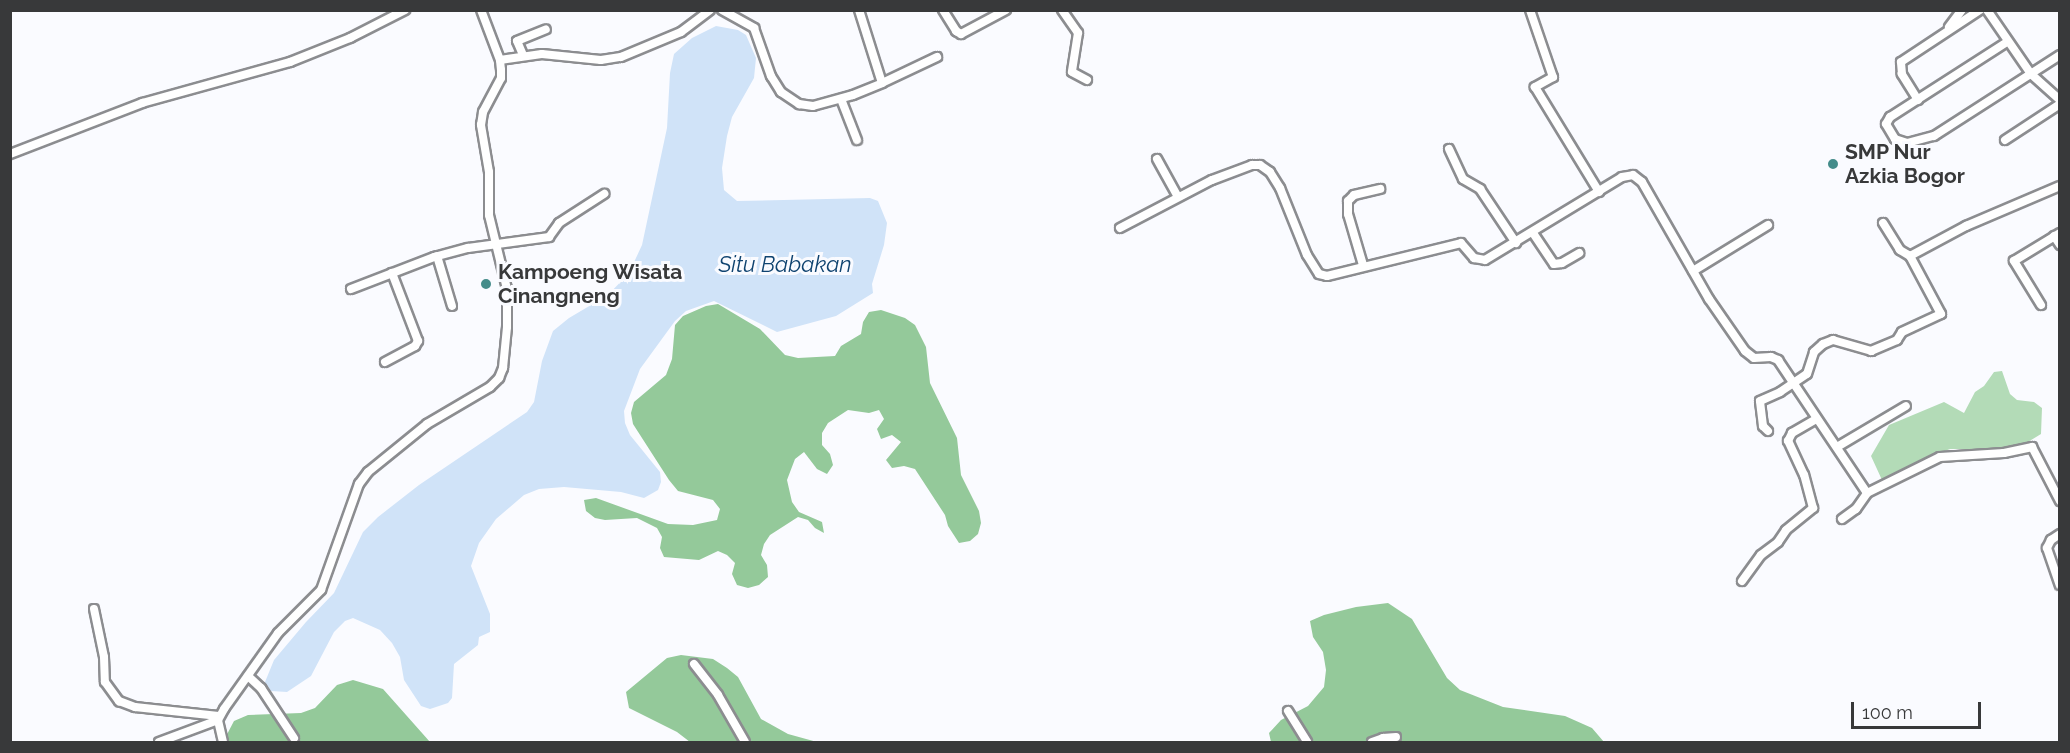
<!DOCTYPE html>
<style>
body{margin:0}
#map{position:relative;width:2070px;height:753px;overflow:hidden;background:#fafbff;font-family:Raleway,sans-serif}
div>[style]{position:absolute}
[style*='--x']{left:calc(var(--x)*1px);top:calc(var(--y)*1px);width:calc(var(--w)*1px);rotate:calc(var(--a)*1deg)}
.green>*{inset:0;background:#b3dbb7}
.forest>*{inset:0;background:#94c99a}
.water>*{inset:0;background:#d0e3f8}
.roads{filter:drop-shadow(2px 0 #8c8d90) drop-shadow(-2px 0 #8c8d90) drop-shadow(0 2px #8c8d90) drop-shadow(0 -2px #8c8d90)}
.street>*{height:8px;margin:-4px;padding:0 4px;transform-origin:4px;border-radius:4px;background:#fff}
.dots>*{width:16px;height:16px;translate:-50% -50%;box-sizing:border-box;border:3px solid #fafbff;border-radius:50%}
span{translate:-50% -50%;white-space:nowrap;text-align:center;line-height:1.15;-webkit-text-stroke:6px #fafbff;paint-order:stroke}
.poi-label{font-size:21px;color:#38393a;font-weight:700}
.left{translate:0 -50%;text-align:left}
.water-label{font-size:22px;color:#0f4370;font-style:italic}
.frame{position:absolute;inset:0;border:12px solid #38393a;pointer-events:none}
.scale{position:absolute;left:1851px;top:702px;width:130px;height:27px;box-sizing:border-box;border:3px solid #38393a;border-top:0;padding-left:8px;font-size:18px;line-height:21px;white-space:nowrap;color:#38393a;-webkit-text-stroke:4px #fafbff;paint-order:stroke}
</style>
<div id="map">
<div class="green">
<div style="clip-path:polygon(2002px 371px,2010px 394px,2017px 400px,2034px 402px,2042px 408px,2041px 434px,2016px 449px,1950px 449px,1926px 458px,1897px 479px,1890px 482px,1882px 480px,1871px 456px,1889px 425px,1944px 402px,1964px 413px,1975px 392px,1984px 386px,1994px 372px)"></div>
</div>
<div class="forest">
<div style="clip-path:polygon(718px 304px,760px 329px,785px 355px,798px 358px,835px 356px,841px 346px,861px 334px,863px 322px,869px 312px,881px 310px,905px 318px,915px 325px,926px 347px,930px 383px,957px 438px,961px 475px,979px 511px,981px 523px,978px 534px,970px 541px,959px 543px,948px 526px,945px 515px,915px 469px,904px 466px,892px 468px,886px 460px,901px 442px,892px 435px,881px 439px,877px 429px,884px 419px,879px 410px,869px 413px,848px 410px,828px 423px,822px 433px,822px 445px,830px 454px,833px 465px,827px 474px,817px 469px,804px 452px,795px 459px,787px 480px,792px 502px,799px 512px,822px 522px,824px 533px,815px 528px,808px 520px,798px 517px,770px 535px,764px 544px,761px 555px,767px 565px,768px 577px,759px 585px,748px 588px,737px 585px,732px 574px,735px 563px,727px 555px,718px 551px,699px 560px,664px 557px,660px 548px,662px 537px,657px 528px,637px 518px,605px 520px,595px 518px,586px 511px,584px 500px,596px 498px,668px 524px,693px 525px,717px 520px,720px 509px,713px 500px,678px 491px,669px 480px,633px 424px,631px 413px,634px 402px,666px 375px,672px 359px,675px 325px,683px 316px,706px 306px)"></div>
<div style="clip-path:polygon(1388px 603px,1412px 619px,1447px 678px,1460px 690px,1503px 707px,1565px 716px,1592px 728px,1604px 742px,1271px 742px,1269px 733px,1281px 720px,1308px 706px,1324px 687px,1326px 670px,1323px 652px,1313px 637px,1310px 621px,1324px 615px,1356px 607px)"></div>
<div style="clip-path:polygon(681px 655px,713px 659px,727px 668px,738px 677px,761px 719px,788px 734px,817px 742px,690px 742px,677px 732px,629px 708px,626px 692px,667px 658px)"></div>
<div style="clip-path:polygon(353px 680px,383px 689px,430px 742px,223px 742px,234px 721px,248px 715px,301px 713px,315px 708px,337px 685px)"></div>
</div>
<div class="water">
<div style="clip-path:polygon(716px 26px,738px 30px,746px 35px,756px 58px,754px 78px,732px 117px,727px 136px,722px 168px,724px 190px,737px 201px,870px 198px,878px 201px,887px 223px,884px 245px,872px 284px,873px 293px,836px 316px,777px 332px,714px 301px,686px 311px,675px 321px,640px 369px,624px 411px,625px 423px,630px 435px,660px 472px,661px 482px,658px 490px,644px 498px,621px 492px,564px 487px,539px 489px,524px 495px,496px 519px,479px 543px,471px 566px,490px 614px,490px 632px,479px 637px,478px 645px,454px 664px,452px 698px,448px 703px,430px 709px,421px 706px,404px 680px,400px 657px,392px 643px,380px 630px,353px 618px,345px 621px,334px 632px,311px 676px,287px 692px,271px 691px,265px 682px,274px 660px,306px 622px,334px 593px,363px 532px,378px 517px,419px 485px,527px 412px,534px 402px,542px 361px,553px 331px,569px 318px,608px 295px,629px 273px,642px 245px,667px 128px,670px 73px,674px 54px,692px 38px)"></div>
</div>
<div class="roads">
<div class="street">
<div style="--x:722;--y:10;--w:37;--a:29"></div>
<div style="--x:754;--y:28;--w:51;--a:70.5"></div>
<div style="--x:771;--y:76;--w:19;--a:58"></div>
<div style="--x:781;--y:92;--w:22;--a:34"></div>
<div style="--x:799;--y:104;--w:14;--a:8"></div>
<div style="--x:813;--y:106;--w:41;--a:-15.4"></div>
<div style="--x:853;--y:95;--w:31;--a:-22"></div>
<div style="--x:882;--y:83;--w:77;--a:-107.5"></div>
<div style="--x:943;--y:10;--w:25;--a:58"></div>
<div style="--x:956;--y:31;--w:6;--a:31"></div>
<div style="--x:961;--y:34;--w:51;--a:-28.1"></div>
<div style="--x:1062;--y:10;--w:28;--a:55"></div>
<div style="--x:1078;--y:33;--w:39;--a:99"></div>
<div style="--x:1072;--y:72;--w:17;--a:28"></div>
<div style="--x:1530;--y:10;--w:71;--a:71.1"></div>
<div style="--x:1553;--y:77;--w:21;--a:151"></div>
<div style="--x:1535;--y:87;--w:123;--a:58.6"></div>
<div style="--x:1987;--y:10;--w:78;--a:55.5"></div>
<div style="--x:2031;--y:74;--w:39;--a:42"></div>
<div style="--x:1949;--y:27;--w:21;--a:-53"></div>
<div style="--x:2007;--y:42;--w:139;--a:147.3"></div>
<div style="--x:1890;--y:117;--w:8;--a:120"></div>
<div style="--x:1886;--y:124;--w:17;--a:59"></div>
<div style="--x:1895;--y:139;--w:13;--a:18"></div>
<div style="--x:1907;--y:143;--w:28;--a:-15"></div>
<div style="--x:1934;--y:136;--w:150;--a:-32.7"></div>
<div style="--x:523;--y:55;--w:15;--a:-113"></div>
<div style="--x:517;--y:41;--w:31;--a:-22"></div>
<div style="--x:500;--y:60;--w:42;--a:-8.1"></div>
<div style="--x:542;--y:54;--w:59;--a:5.8"></div>
<div style="--x:601;--y:60;--w:20;--a:-9"></div>
<div style="--x:621;--y:57;--w:65;--a:-22.6"></div>
<div style="--x:681;--y:32;--w:36;--a:-37"></div>
<div style="--x:882;--y:83;--w:61;--a:-25.3"></div>
<div style="--x:841;--y:99;--w:44;--a:68.7"></div>
<div style="--x:1918;--y:100;--w:31;--a:-122"></div>
<div style="--x:1902;--y:74;--w:12;--a:-95"></div>
<div style="--x:1901;--y:62;--w:95;--a:-33.4"></div>
<div style="--x:2005;--y:140;--w:66;--a:-33.2"></div>
<div style="--x:1449;--y:149;--w:33;--a:65"></div>
<div style="--x:1463;--y:179;--w:20;--a:30"></div>
<div style="--x:1480;--y:189;--w:65;--a:56.3"></div>
<div style="--x:10;--y:154;--w:142;--a:-21.1"></div>
<div style="--x:142;--y:103;--w:154;--a:-15.5"></div>
<div style="--x:290;--y:62;--w:65;--a:-21.8"></div>
<div style="--x:350;--y:38;--w:62;--a:-27"></div>
<div style="--x:1157;--y:159;--w:43;--a:61.1"></div>
<div style="--x:1120;--y:228;--w:104;--a:-27.6"></div>
<div style="--x:1212;--y:180;--w:43;--a:-20.6"></div>
<div style="--x:1252;--y:165;--w:8;--a:0"></div>
<div style="--x:1260;--y:165;--w:12;--a:35"></div>
<div style="--x:1270;--y:172;--w:19;--a:58"></div>
<div style="--x:1280;--y:188;--w:72;--a:68.1"></div>
<div style="--x:1307;--y:255;--w:22;--a:58"></div>
<div style="--x:1319;--y:274;--w:8;--a:14"></div>
<div style="--x:1327;--y:276;--w:138;--a:-13.8"></div>
<div style="--x:1461;--y:243;--w:20;--a:49"></div>
<div style="--x:1474;--y:258;--w:11;--a:10"></div>
<div style="--x:1485;--y:260;--w:160;--a:-31.2"></div>
<div style="--x:1622;--y:177;--w:11;--a:-10"></div>
<div style="--x:1633;--y:175;--w:11;--a:38"></div>
<div style="--x:1642;--y:182;--w:135;--a:60.2"></div>
<div style="--x:1709;--y:299;--w:63;--a:55.3"></div>
<div style="--x:1745;--y:351;--w:11;--a:38"></div>
<div style="--x:1754;--y:358;--w:17;--a:-3"></div>
<div style="--x:1771;--y:357;--w:8;--a:23"></div>
<div style="--x:1778;--y:360;--w:160;--a:56.2"></div>
<div style="--x:1867;--y:493;--w:81;--a:-26.3"></div>
<div style="--x:1940;--y:457;--w:64;--a:-3.6"></div>
<div style="--x:2004;--y:453;--w:29;--a:-12"></div>
<div style="--x:2032;--y:447;--w:61;--a:62.6"></div>
<div style="--x:1533;--y:233;--w:37;--a:56"></div>
<div style="--x:1554;--y:264;--w:8;--a:-7"></div>
<div style="--x:1562;--y:263;--w:20;--a:-30"></div>
<div style="--x:2054;--y:236;--w:11;--a:56"></div>
<div style="--x:437;--y:256;--w:52;--a:73.3"></div>
<div style="--x:1910;--y:256;--w:64;--a:-28.2"></div>
<div style="--x:1966;--y:226;--w:102;--a:-23.1"></div>
<div style="--x:1363;--y:265;--w:53;--a:-106.4"></div>
<div style="--x:1348;--y:214;--w:13;--a:-90"></div>
<div style="--x:1348;--y:201;--w:8;--a:-45"></div>
<div style="--x:1354;--y:195;--w:27;--a:-13"></div>
<div style="--x:1693;--y:271;--w:88;--a:-31.5"></div>
<div style="--x:351;--y:289;--w:89;--a:-21.1"></div>
<div style="--x:434;--y:257;--w:35;--a:-15"></div>
<div style="--x:468;--y:248;--w:82;--a:-7.7"></div>
<div style="--x:549;--y:237;--w:17;--a:-54"></div>
<div style="--x:559;--y:223;--w:54;--a:-32.8"></div>
<div style="--x:2041;--y:305;--w:52;--a:-121.5"></div>
<div style="--x:2014;--y:261;--w:54;--a:-31.3"></div>
<div style="--x:385;--y:362;--w:34;--a:-28"></div>
<div style="--x:415;--y:346;--w:6;--a:-59"></div>
<div style="--x:418;--y:341;--w:73;--a:-110.9"></div>
<div style="--x:1768;--y:431;--w:7;--a:-135"></div>
<div style="--x:1763;--y:426;--w:25;--a:-97"></div>
<div style="--x:1760;--y:401;--w:22;--a:-24"></div>
<div style="--x:1780;--y:392;--w:32;--a:-34"></div>
<div style="--x:1807;--y:374;--w:23;--a:-72"></div>
<div style="--x:1814;--y:352;--w:12;--a:-42"></div>
<div style="--x:1823;--y:344;--w:11;--a:-22"></div>
<div style="--x:1833;--y:340;--w:40;--a:16"></div>
<div style="--x:1871;--y:351;--w:28;--a:-23"></div>
<div style="--x:1897;--y:340;--w:9;--a:-58"></div>
<div style="--x:1902;--y:332;--w:43;--a:-24.8"></div>
<div style="--x:1941;--y:314;--w:66;--a:-118.1"></div>
<div style="--x:1910;--y:256;--w:12;--a:-149"></div>
<div style="--x:1900;--y:250;--w:32;--a:-122"></div>
<div style="--x:1837;--y:447;--w:80;--a:-30.7"></div>
<div style="--x:1842;--y:519;--w:17;--a:-36"></div>
<div style="--x:1856;--y:509;--w:19;--a:-55"></div>
<div style="--x:2060;--y:534;--w:11;--a:146"></div>
<div style="--x:2051;--y:540;--w:9;--a:117"></div>
<div style="--x:2047;--y:548;--w:39;--a:71"></div>
<div style="--x:1742;--y:581;--w:32;--a:-54"></div>
<div style="--x:1761;--y:555;--w:21;--a:-37"></div>
<div style="--x:1778;--y:542;--w:14;--a:-56"></div>
<div style="--x:1786;--y:530;--w:35;--a:-39"></div>
<div style="--x:1813;--y:508;--w:34;--a:-105"></div>
<div style="--x:1804;--y:475;--w:38;--a:-115"></div>
<div style="--x:1788;--y:441;--w:9;--a:-63"></div>
<div style="--x:1792;--y:433;--w:28;--a:-30"></div>
<div style="--x:94;--y:609;--w:49;--a:78.2"></div>
<div style="--x:104;--y:657;--w:25;--a:88"></div>
<div style="--x:105;--y:682;--w:24;--a:54"></div>
<div style="--x:119;--y:701;--w:17;--a:21"></div>
<div style="--x:135;--y:707;--w:84;--a:6.1"></div>
<div style="--x:694;--y:664;--w:39;--a:52"></div>
<div style="--x:718;--y:695;--w:54;--a:60.1"></div>
<div style="--x:248;--y:676;--w:18;--a:43"></div>
<div style="--x:261;--y:688;--w:60;--a:56.6"></div>
<div style="--x:1288;--y:711;--w:36;--a:58"></div>
<div style="--x:159;--y:742;--w:63;--a:-20.4"></div>
<div style="--x:223;--y:742;--w:23;--a:-103"></div>
<div style="--x:218;--y:720;--w:13;--a:-61"></div>
<div style="--x:224;--y:709;--w:93;--a:-54.6"></div>
<div style="--x:278;--y:633;--w:61;--a:-45"></div>
<div style="--x:321;--y:590;--w:113;--a:-70.3"></div>
<div style="--x:359;--y:484;--w:15;--a:-53"></div>
<div style="--x:368;--y:472;--w:76;--a:-39.1"></div>
<div style="--x:427;--y:424;--w:73;--a:-30.4"></div>
<div style="--x:490;--y:387;--w:13;--a:-45"></div>
<div style="--x:499;--y:378;--w:11;--a:-68"></div>
<div style="--x:503;--y:368;--w:41;--a:-84.4"></div>
<div style="--x:507;--y:327;--w:38;--a:-90"></div>
<div style="--x:507;--y:289;--w:76;--a:-103.7"></div>
<div style="--x:489;--y:215;--w:43;--a:-90"></div>
<div style="--x:489;--y:172;--w:48;--a:-99.7"></div>
<div style="--x:481;--y:125;--w:13;--a:-81"></div>
<div style="--x:483;--y:112;--w:38;--a:-62"></div>
<div style="--x:501;--y:78;--w:8;--a:-90"></div>
<div style="--x:501;--y:70;--w:10;--a:-96"></div>
<div style="--x:500;--y:60;--w:53;--a:-110.8"></div>
<div style="--x:1372;--y:742;--w:12;--a:-20"></div>
<div style="--x:1383;--y:738;--w:13;--a:-4"></div>
</div>
</div>
<div class="dots">
<div style="left:1833px;top:164px;background:#448c8a"></div>
<div style="left:486px;top:284px;background:#448c8a"></div>
</div>
<div class="poi-label">
<span class="left" style="left:1845px;top:164px">SMP Nur<br>Azkia Bogor</span>
<span class="left" style="left:498px;top:284px">Kampoeng Wisata<br>Cinangneng</span>
</div>
<div class="water-label">
<span style="left:785px;top:265px">Situ Babakan</span>
</div>
<div class="frame"></div>
<div class="scale">100 m</div>
</div>
